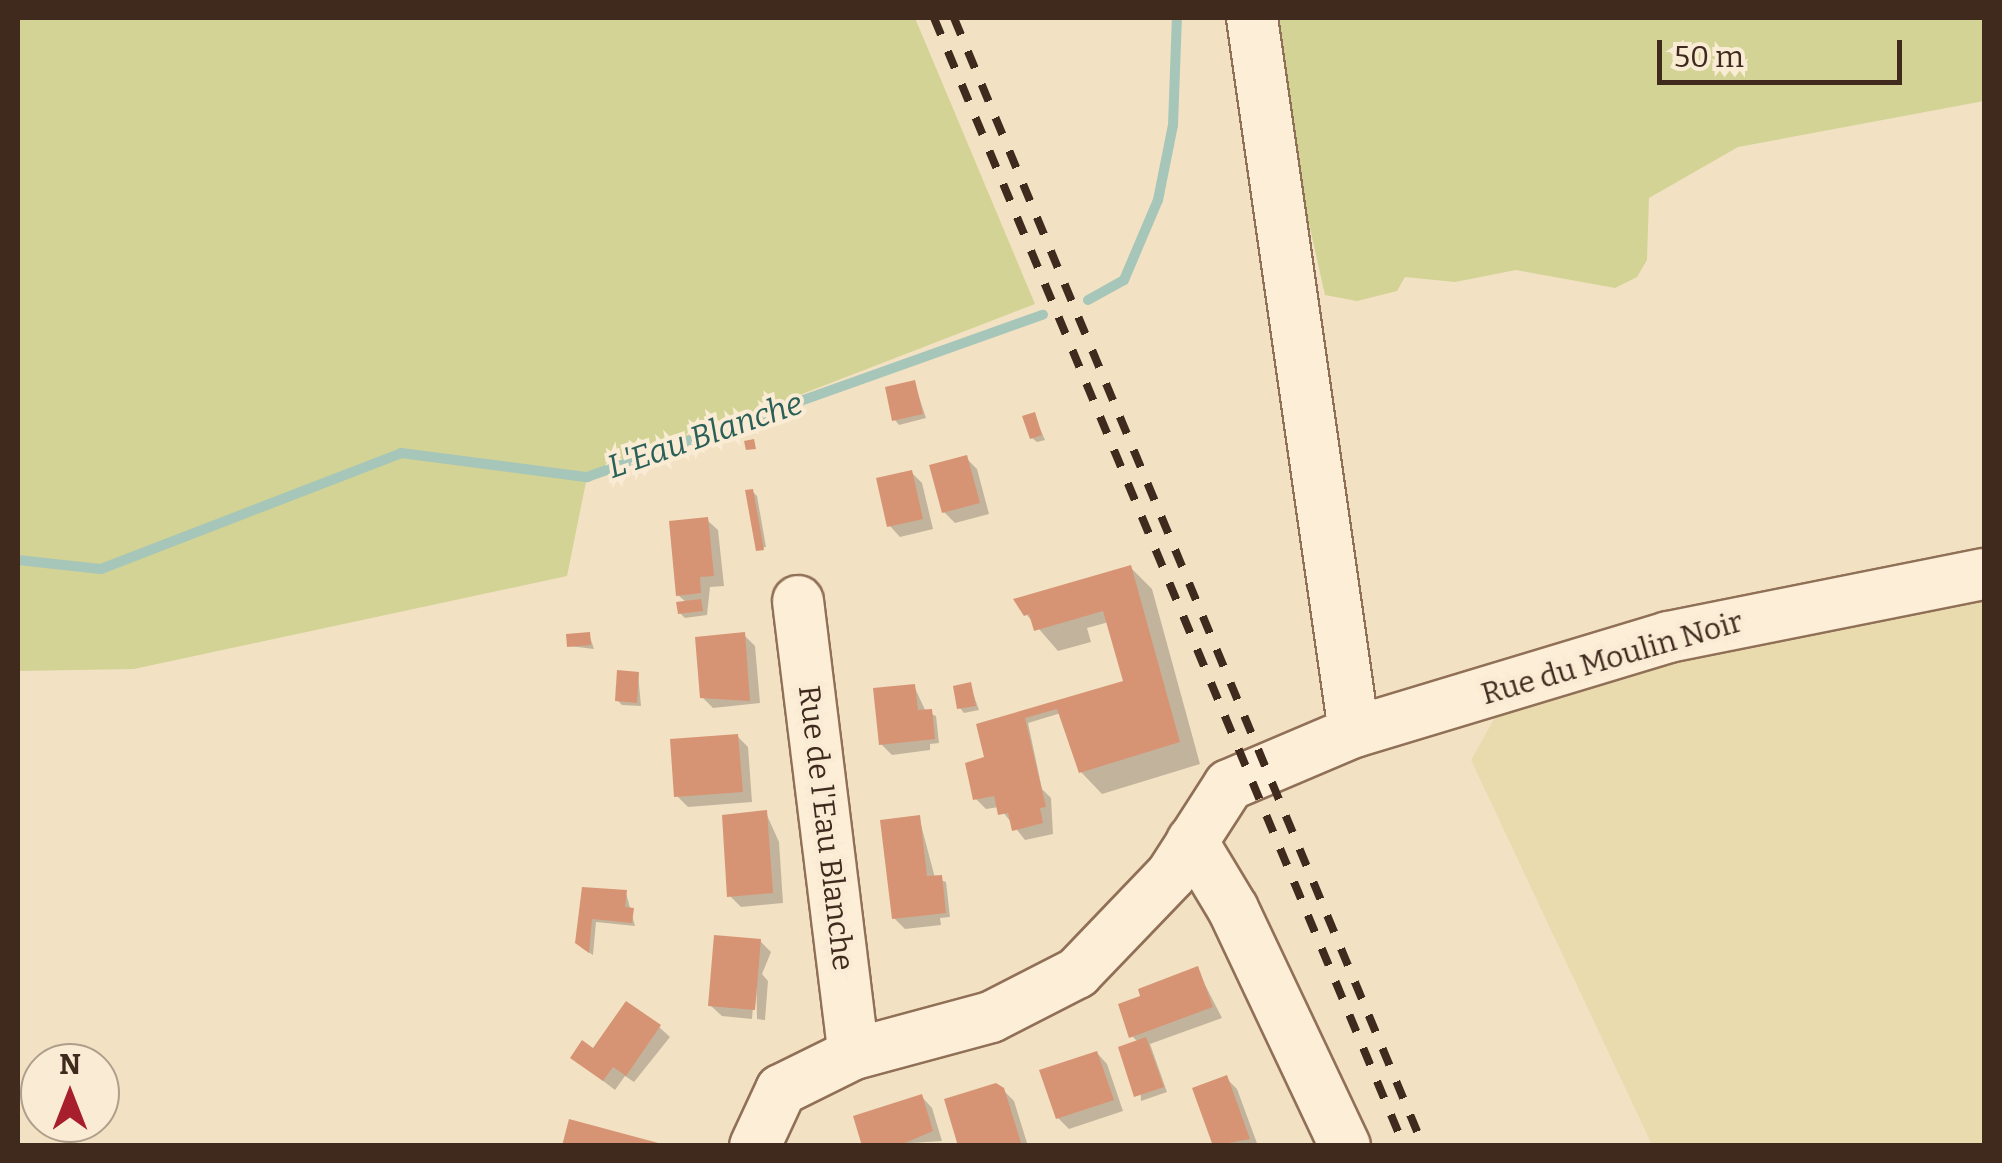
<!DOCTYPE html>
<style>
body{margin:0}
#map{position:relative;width:2002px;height:1163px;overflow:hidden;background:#f3e1c3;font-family:Bitter,serif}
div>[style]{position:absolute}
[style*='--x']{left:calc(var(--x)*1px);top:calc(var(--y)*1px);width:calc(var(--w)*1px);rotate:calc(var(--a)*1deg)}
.farmland>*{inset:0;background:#eadbaf}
.green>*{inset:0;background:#d2d395}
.shadow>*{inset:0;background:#0003}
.stream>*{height:10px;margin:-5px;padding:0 5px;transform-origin:5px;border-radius:5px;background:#a6c6b9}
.building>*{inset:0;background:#d69474}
.roads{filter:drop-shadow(2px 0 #907057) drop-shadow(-2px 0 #907057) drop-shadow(0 2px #907057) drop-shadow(0 -2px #907057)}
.minor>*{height:50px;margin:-25px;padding:0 25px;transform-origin:25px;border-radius:25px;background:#fdeed8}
.rail>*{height:8px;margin-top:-4px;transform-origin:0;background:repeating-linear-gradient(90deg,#3f2a1d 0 18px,transparent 0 36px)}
span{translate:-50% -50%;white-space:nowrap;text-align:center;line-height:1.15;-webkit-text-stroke:8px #faebd4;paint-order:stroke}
.street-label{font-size:30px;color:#3f2a1d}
.water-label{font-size:32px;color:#2a6058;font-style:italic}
.frame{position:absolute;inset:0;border:20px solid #3f2a1d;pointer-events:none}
.north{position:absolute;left:20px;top:1043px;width:100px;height:100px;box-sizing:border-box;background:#faebd4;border:2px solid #af9e8b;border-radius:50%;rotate:0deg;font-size:28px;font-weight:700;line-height:40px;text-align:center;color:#3f2a1d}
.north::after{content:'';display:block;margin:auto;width:35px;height:45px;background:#a71f2d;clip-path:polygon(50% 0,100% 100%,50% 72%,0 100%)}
.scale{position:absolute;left:1657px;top:40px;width:245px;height:45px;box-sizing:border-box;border:5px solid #3f2a1d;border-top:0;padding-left:12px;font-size:30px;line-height:35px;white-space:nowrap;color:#3f2a1d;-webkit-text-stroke:8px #faebd4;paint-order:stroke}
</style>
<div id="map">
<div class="farmland">
<div style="clip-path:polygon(1984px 592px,1984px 1145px,1652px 1145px,1471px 760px,1502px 705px,1656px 658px)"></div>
</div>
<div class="green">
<div style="clip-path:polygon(18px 18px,915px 18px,1035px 304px,587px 477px,567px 576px,134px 669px,18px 671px)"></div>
<div style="clip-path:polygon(1263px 18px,1984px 18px,1984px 101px,1738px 147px,1649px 198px,1647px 260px,1637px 277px,1615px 288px,1516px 270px,1455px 282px,1405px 277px,1397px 291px,1357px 301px,1325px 295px)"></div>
</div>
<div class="shadow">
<div style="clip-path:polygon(914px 382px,926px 418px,899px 425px,895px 420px)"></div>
<div style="clip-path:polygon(1034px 415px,1045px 440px,1037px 442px,1032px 438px)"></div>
<div style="clip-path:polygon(966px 458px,977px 469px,989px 514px,955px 523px,944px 512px)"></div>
<div style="clip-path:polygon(911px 472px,922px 483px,933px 529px,900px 537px,890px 526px)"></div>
<div style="clip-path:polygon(752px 491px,757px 496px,766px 547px,758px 548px)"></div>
<div style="clip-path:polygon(707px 520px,718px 530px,724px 586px,710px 587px,707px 615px,685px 618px,680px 613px,687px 603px,678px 595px)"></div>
<div style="clip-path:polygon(1131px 568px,1152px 589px,1200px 764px,1102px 794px,1081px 772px,1061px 713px,1028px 723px,1042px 789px,1051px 798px,1053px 834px,1025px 840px,999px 807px,986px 809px,975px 798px,987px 759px,979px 726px,1126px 683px,1109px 622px,1087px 628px,1091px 642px,1058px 651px,1026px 614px)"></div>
<div style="clip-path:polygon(589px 634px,594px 649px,569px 646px)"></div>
<div style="clip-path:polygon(744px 635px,755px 646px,760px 703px,713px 708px,702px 697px)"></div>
<div style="clip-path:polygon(638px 674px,641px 706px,622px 705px,617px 700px)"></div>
<div style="clip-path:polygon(970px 685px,979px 710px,964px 713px,960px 708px)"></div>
<div style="clip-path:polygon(914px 686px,926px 712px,936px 716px,939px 743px,930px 744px,930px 750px,892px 755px,881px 744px)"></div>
<div style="clip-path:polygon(737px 736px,748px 747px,752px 802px,688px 807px,677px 796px)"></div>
<div style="clip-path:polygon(766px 813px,779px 842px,783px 903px,741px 907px,730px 896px)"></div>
<div style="clip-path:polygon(919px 817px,935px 878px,946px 882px,950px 917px,940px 918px,941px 925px,905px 929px,894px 918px)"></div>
<div style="clip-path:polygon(584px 889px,626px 893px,635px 926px,596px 922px,593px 955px,582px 948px)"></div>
<div style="clip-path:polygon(760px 941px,771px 952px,762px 974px,768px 981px,765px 1020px,757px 1019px,756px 971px,752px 1019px,722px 1016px,711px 1006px)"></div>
<div style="clip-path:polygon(1197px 969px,1222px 1018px,1150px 1044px,1167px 1092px,1141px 1101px,1138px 1042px,1132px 1036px,1144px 998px)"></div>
<div style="clip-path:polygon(659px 1027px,670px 1037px,634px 1082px,625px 1076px,615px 1090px,573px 1058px)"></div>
<div style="clip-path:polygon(1097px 1053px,1107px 1064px,1123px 1111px,1069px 1129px,1058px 1118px)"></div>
<div style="clip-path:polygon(1226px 1078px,1237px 1089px,1258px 1146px,1216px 1146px,1195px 1090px)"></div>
<div style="clip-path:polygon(1003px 1090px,1014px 1101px,1028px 1146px,961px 1146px)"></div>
<div style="clip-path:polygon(922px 1097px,932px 1108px,942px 1141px,865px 1146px)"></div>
</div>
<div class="stream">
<div style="--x:1088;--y:300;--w:41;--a:-29.1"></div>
<div style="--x:1124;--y:280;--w:87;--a:-67"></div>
<div style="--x:1158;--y:200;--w:76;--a:-78.7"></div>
<div style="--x:1173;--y:125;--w:107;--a:-87.9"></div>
<div style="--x:18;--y:560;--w:83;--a:6.2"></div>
<div style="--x:101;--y:569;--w:322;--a:-21.1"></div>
<div style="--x:401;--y:453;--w:188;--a:7.4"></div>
<div style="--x:587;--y:477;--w:484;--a:-19.6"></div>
</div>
<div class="building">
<div style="clip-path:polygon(915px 380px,923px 414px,892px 421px,885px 387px)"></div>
<div style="clip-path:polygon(1035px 412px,1042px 435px,1030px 439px,1022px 416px)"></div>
<div style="clip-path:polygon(754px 439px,756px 449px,746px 450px,744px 441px)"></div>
<div style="clip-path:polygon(967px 455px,980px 503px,942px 513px,929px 465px)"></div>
<div style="clip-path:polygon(912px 470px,923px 519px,887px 527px,876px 478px)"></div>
<div style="clip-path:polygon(753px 489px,764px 550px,756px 551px,745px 490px)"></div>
<div style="clip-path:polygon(708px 517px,714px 576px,700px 577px,701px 593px,676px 596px,669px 521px)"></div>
<div style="clip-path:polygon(1131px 565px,1180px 742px,1079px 773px,1057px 709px,1025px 718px,1046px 807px,1040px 808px,1043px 823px,1012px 831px,1008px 813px,998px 815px,994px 796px,973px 800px,965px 763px,984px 757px,976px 724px,1123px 681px,1103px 611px,1034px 631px,1029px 614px,1024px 616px,1013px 599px)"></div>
<div style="clip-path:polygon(701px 599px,703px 611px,678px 614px,676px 602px)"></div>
<div style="clip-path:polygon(590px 632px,591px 645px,567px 647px,566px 634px)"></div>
<div style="clip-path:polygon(745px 632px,750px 701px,700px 698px,695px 637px)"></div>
<div style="clip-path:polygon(617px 670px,639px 672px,637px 703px,615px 701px)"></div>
<div style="clip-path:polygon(971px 682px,976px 706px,957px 709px,953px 686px)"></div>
<div style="clip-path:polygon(915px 684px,918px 710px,932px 709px,935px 739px,879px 745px,873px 688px)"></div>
<div style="clip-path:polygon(738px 734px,743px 792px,674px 797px,670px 739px)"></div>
<div style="clip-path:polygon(767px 810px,773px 893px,727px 897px,722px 815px)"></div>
<div style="clip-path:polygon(920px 815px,927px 876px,942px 875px,946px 913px,892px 919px,880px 820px)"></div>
<div style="clip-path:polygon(582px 887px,627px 890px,625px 907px,634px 908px,632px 923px,592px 919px,589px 953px,575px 943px)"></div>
<div style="clip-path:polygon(714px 935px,761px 939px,755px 1010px,708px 1006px)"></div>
<div style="clip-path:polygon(1198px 966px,1213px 1007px,1129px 1038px,1118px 1004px,1140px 996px,1138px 989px)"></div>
<div style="clip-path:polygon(626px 1001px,661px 1025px,626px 1076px,613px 1067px,603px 1081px,570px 1058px,582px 1040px,593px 1048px)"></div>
<div style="clip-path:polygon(1146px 1037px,1164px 1087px,1134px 1097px,1118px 1047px)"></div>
<div style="clip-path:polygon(1097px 1051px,1114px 1100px,1056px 1119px,1039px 1070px)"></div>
<div style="clip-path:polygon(1227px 1075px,1250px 1139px,1213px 1146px,1192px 1088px)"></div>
<div style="clip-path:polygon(996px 1083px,1004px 1088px,1022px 1146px,958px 1146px,944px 1099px)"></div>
<div style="clip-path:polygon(922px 1094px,933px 1131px,898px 1146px,862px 1146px,853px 1116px)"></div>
<div style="clip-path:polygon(569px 1119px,662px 1144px,662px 1146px,562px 1146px)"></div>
</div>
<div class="roads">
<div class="minor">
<div style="--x:1252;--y:18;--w:721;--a:81.87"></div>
<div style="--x:798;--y:601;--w:456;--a:83"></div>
<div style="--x:1192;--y:841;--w:79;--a:58.9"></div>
<div style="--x:1233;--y:909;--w:262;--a:64.7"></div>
<div style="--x:755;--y:1146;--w:62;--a:-65.1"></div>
<div style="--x:781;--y:1090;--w:81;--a:-26.3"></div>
<div style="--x:854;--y:1054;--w:142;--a:-15.1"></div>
<div style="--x:991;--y:1017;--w:97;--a:-27.1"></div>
<div style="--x:1077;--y:973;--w:136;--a:-46.2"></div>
<div style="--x:1171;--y:875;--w:107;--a:-57.2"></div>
<div style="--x:1229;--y:785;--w:136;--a:-23"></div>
<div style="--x:1354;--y:732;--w:328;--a:-16.8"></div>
<div style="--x:1668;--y:637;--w:322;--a:-11.3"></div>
</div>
</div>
<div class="rail">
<div style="--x:934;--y:18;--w:1222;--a:67.38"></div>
<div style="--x:954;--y:18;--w:1222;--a:67.42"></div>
</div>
<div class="street-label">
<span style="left:1612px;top:658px;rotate:-16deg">Rue du Moulin Noir</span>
<span style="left:826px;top:828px;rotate:83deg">Rue de l'Eau Blanche</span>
</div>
<div class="water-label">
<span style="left:705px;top:435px;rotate:-19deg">L'Eau Blanche</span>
</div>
<div class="frame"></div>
<div class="north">N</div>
<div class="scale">50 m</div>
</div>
